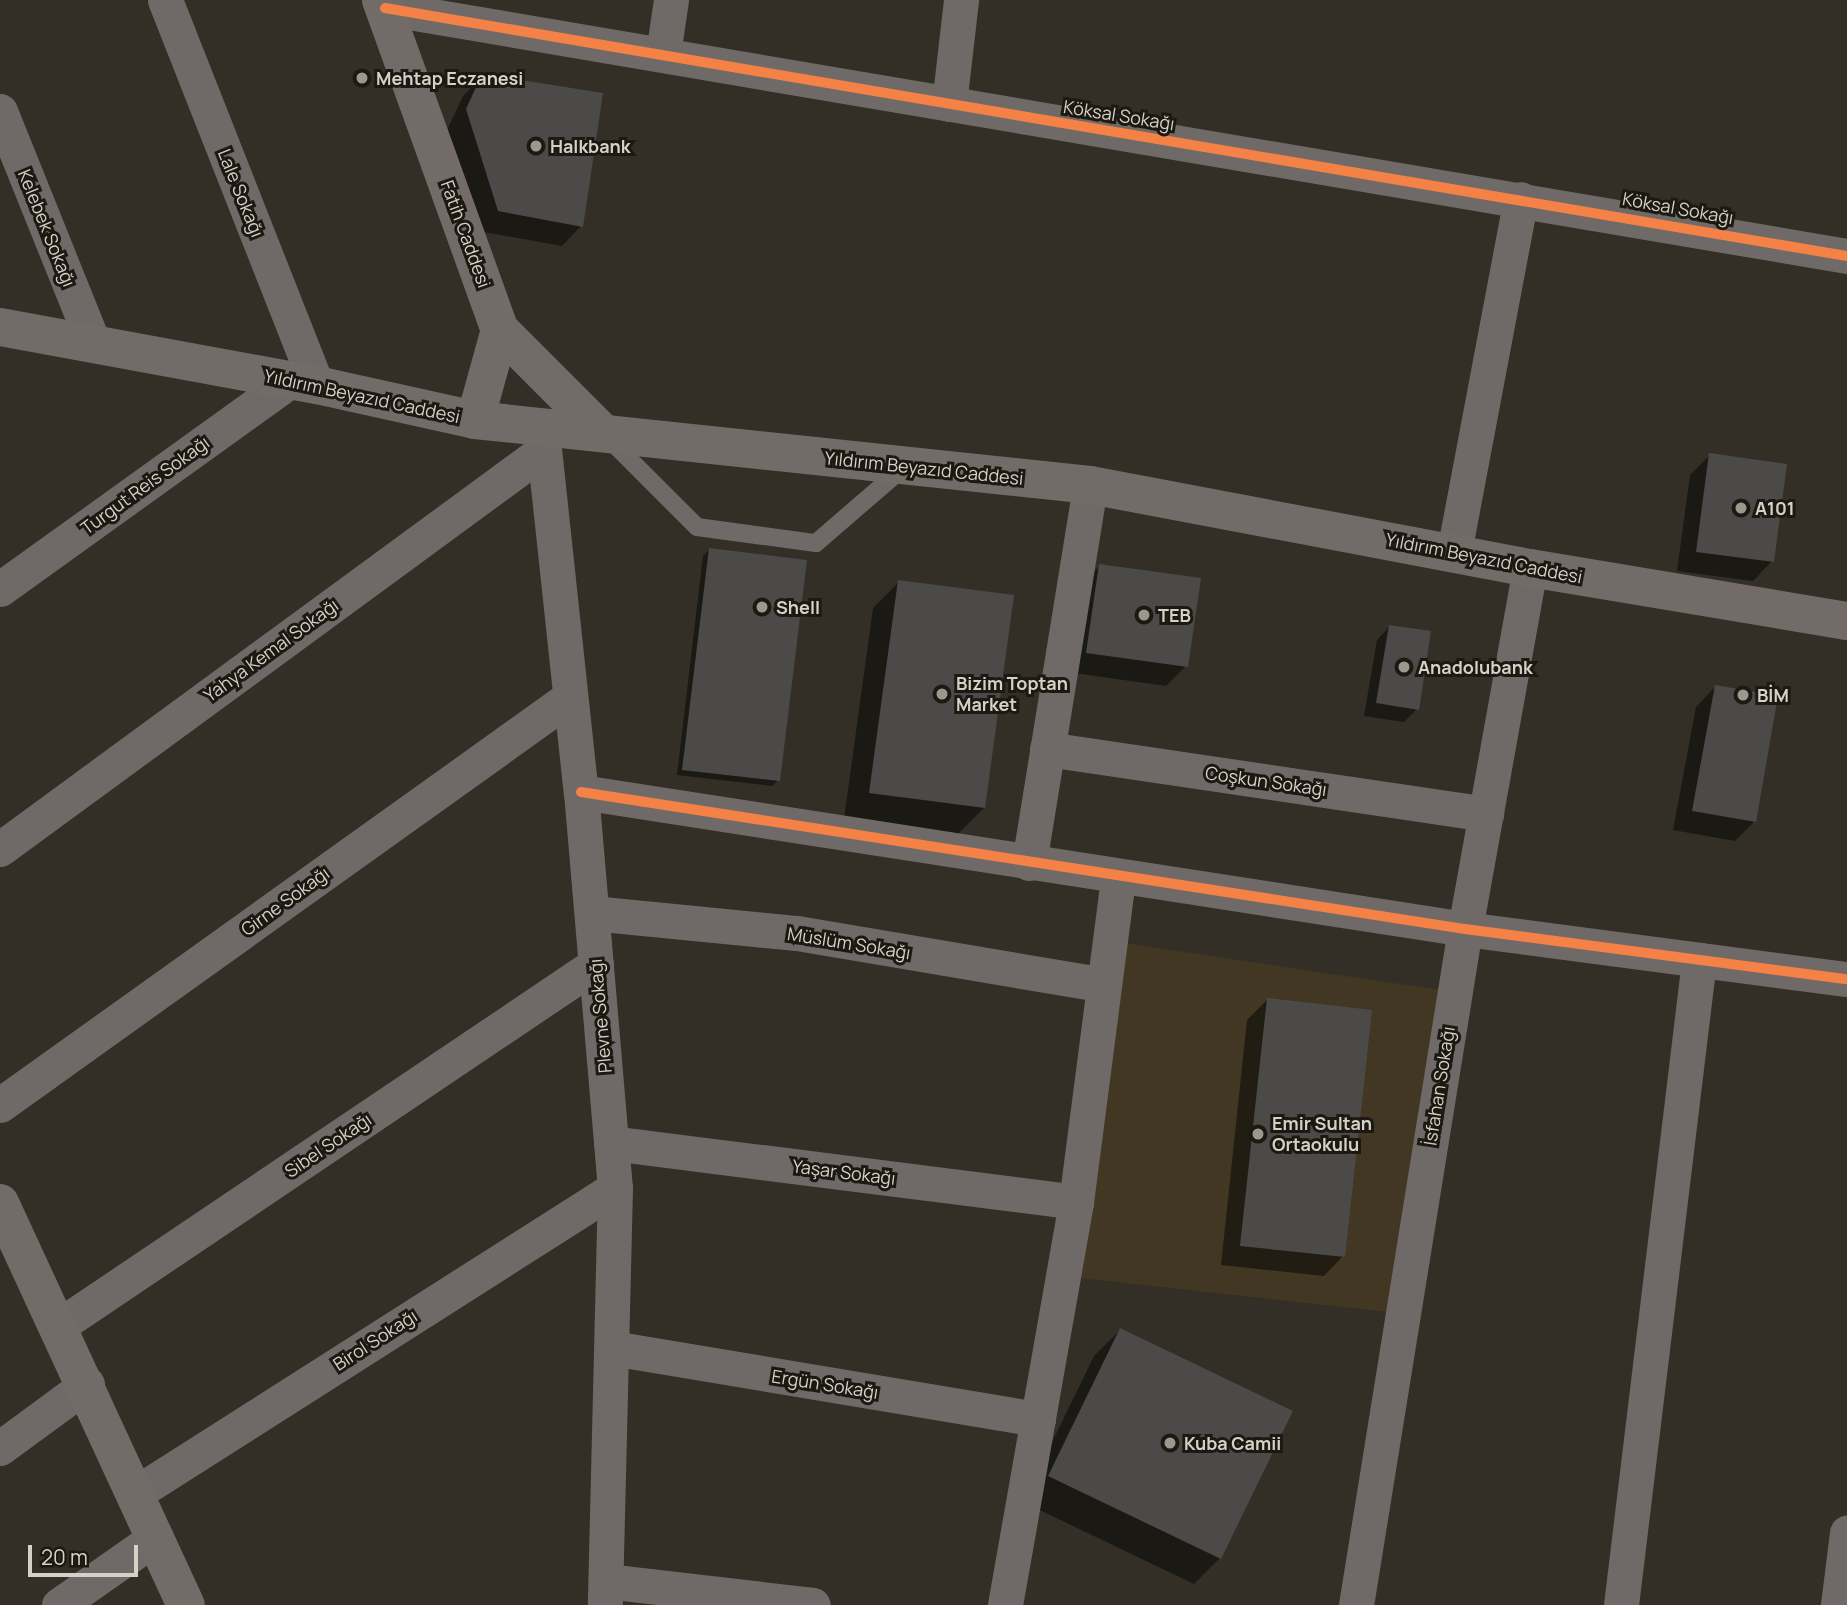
<!DOCTYPE html>
<meta charset="utf-8">
<style>
body{margin:0}
#map{position:relative;width:1847px;height:1605px;overflow:hidden;background:#332f26;font-family:Manrope,sans-serif}
div>[style]{position:absolute}
[style*='--x']{left:calc(var(--x)*1px);top:calc(var(--y)*1px);width:calc(var(--w)*1px);rotate:calc(var(--a)*1deg)}
.built>*{inset:0;background:#413723}
.shadow>*{inset:0;background:#0007}
.building>*{inset:0;background:#4c4a48}
.lane>*{height:18px;margin:-9px;padding:0 9px;transform-origin:9px;border-radius:9px;background:#6f6a67}
.street>*{height:35px;margin:-17.5px;padding:0 17.5px;transform-origin:17.5px;border-radius:17.5px;background:#6f6a67}
.secondary>*{height:38px;margin:-19px;padding:0 19px;transform-origin:19px;border-radius:19px;background:#736b68}
.cycleway>*{height:10px;margin:-5px;padding:0 5px;transform-origin:5px;border-radius:5px;background:#f48246}
.dots>*{width:19px;height:19px;translate:-50% -50%;box-sizing:border-box;border:4px solid #1c1912;border-radius:50%}
span{translate:-50% -50%;white-space:nowrap;text-align:center;line-height:1.15;-webkit-text-stroke:6px #1c1912;paint-order:stroke}
.poi-label{font-size:18px;color:#d6d1c7;font-weight:700}
.left{translate:0 -50%;text-align:left}
.street-label{font-size:18px;color:#d6d1c7}
.scale{position:absolute;left:28px;top:1545px;width:110px;height:32px;box-sizing:border-box;border:4px solid #d6d1c7;border-top:0;padding-left:9px;font-size:21px;line-height:24px;white-space:nowrap;color:#d6d1c7;-webkit-text-stroke:5px #1c1912;paint-order:stroke}
</style>
<div id="map">
<div class="built">
<div style="clip-path:polygon(1124px 943px,1440px 990px,1389px 1312px,1080px 1278px)"></div>
</div>
<div class="shadow">
<div style="clip-path:polygon(483px 76px,581px 226px,562px 246px,478px 231px,447px 130px,463px 96px)"></div>
<div style="clip-path:polygon(1710px 455px,1772px 561px,1753px 581px,1677px 571px,1690px 475px)"></div>
<div style="clip-path:polygon(709px 550px,778px 780px,772px 786px,677px 775px,703px 556px)"></div>
<div style="clip-path:polygon(1100px 566px,1186px 666px,1166px 686px,1067px 672px,1080px 585px)"></div>
<div style="clip-path:polygon(899px 582px,984px 808px,958px 834px,844px 819px,873px 608px)"></div>
<div style="clip-path:polygon(1390px 626px,1417px 709px,1404px 722px,1364px 716px,1377px 640px)"></div>
<div style="clip-path:polygon(1715px 687px,1754px 822px,1735px 841px,1673px 830px,1696px 707px)"></div>
<div style="clip-path:polygon(1267px 1000px,1343px 1256px,1324px 1276px,1221px 1265px,1247px 1020px)"></div>
<div style="clip-path:polygon(1120px 1330px,1220px 1558px,1194px 1584px,1023px 1502px,1094px 1356px)"></div>
</div>
<div class="building">
<div style="clip-path:polygon(482px 74px,603px 93px,583px 227px,498px 211px,466px 109px)"></div>
<div style="clip-path:polygon(1709px 453px,1787px 464px,1774px 562px,1696px 552px)"></div>
<div style="clip-path:polygon(709px 548px,807px 560px,780px 781px,682px 770px)"></div>
<div style="clip-path:polygon(1099px 564px,1201px 578px,1188px 667px,1086px 653px)"></div>
<div style="clip-path:polygon(898px 580px,1014px 595px,985px 808px,869px 793px)"></div>
<div style="clip-path:polygon(1389px 625px,1431px 631px,1419px 710px,1376px 703px)"></div>
<div style="clip-path:polygon(1715px 685px,1778px 696px,1756px 822px,1692px 811px)"></div>
<div style="clip-path:polygon(1267px 998px,1372px 1010px,1345px 1257px,1240px 1246px)"></div>
<div style="clip-path:polygon(1120px 1328px,1293px 1411px,1221px 1559px,1048px 1476px)"></div>
</div>
<div class="lane">
<div style="--x:609;--y:439;--w:124;--a:45"></div>
<div style="--x:697;--y:527;--w:120;--a:7.7"></div>
<div style="--x:816;--y:543;--w:116;--a:-40.8"></div>
</div>
<div class="street">
<div style="--x:165;--y:0;--w:414;--a:68.5"></div>
<div style="--x:385;--y:8;--w:1483;--a:9.63"></div>
<div style="--x:663;--y:54;--w:55;--a:-81.6"></div>
<div style="--x:949;--y:104;--w:105;--a:-83.4"></div>
<div style="--x:0;--y:111;--w:252;--a:68.1"></div>
<div style="--x:542;--y:430;--w:364;--a:83.9"></div>
<div style="--x:581;--y:792;--w:397;--a:85.1"></div>
<div style="--x:615;--y:1188;--w:417;--a:91.4"></div>
<div style="--x:1454;--y:552;--w:359;--a:-79.3"></div>
<div style="--x:0;--y:589;--w:358;--a:-35.7"></div>
<div style="--x:1047;--y:749;--w:444;--a:8.4"></div>
<div style="--x:581;--y:792;--w:895;--a:8.81"></div>
<div style="--x:1465;--y:929;--w:385;--a:7.5"></div>
<div style="--x:0;--y:849;--w:673;--a:-36.24"></div>
<div style="--x:1029;--y:863;--w:383;--a:-80.8"></div>
<div style="--x:592;--y:913;--w:206;--a:5.6"></div>
<div style="--x:797;--y:933;--w:311;--a:9.6"></div>
<div style="--x:0;--y:1105;--w:701;--a:-35.59"></div>
<div style="--x:611;--y:1143;--w:469;--a:7.2"></div>
<div style="--x:60;--y:1325;--w:646;--a:-33.96"></div>
<div style="--x:612;--y:1348;--w:432;--a:9.5"></div>
<div style="--x:0;--y:1448;--w:108;--a:-36.3"></div>
<div style="--x:136;--y:1493;--w:568;--a:-32.49"></div>
<div style="--x:606;--y:1581;--w:208;--a:6.6"></div>
<div style="--x:59;--y:1605;--w:118;--a:-35"></div>
<div style="--x:1005;--y:1605;--w:409;--a:-80"></div>
<div style="--x:1076;--y:1202;--w:328;--a:-82.6"></div>
<div style="--x:1356;--y:1605;--w:685;--a:-80.84"></div>
<div style="--x:1465;--y:929;--w:367;--a:-79.8"></div>
<div style="--x:1621;--y:1605;--w:650;--a:-83.1"></div>
<div style="--x:1838;--y:1605;--w:73;--a:-82.9"></div>
</div>
<div class="secondary">
<div style="--x:381;--y:0;--w:351;--a:70.2"></div>
<div style="--x:500;--y:330;--w:146;--a:45"></div>
<div style="--x:0;--y:327;--w:322;--a:10.4"></div>
<div style="--x:317;--y:385;--w:162;--a:12.5"></div>
<div style="--x:475;--y:420;--w:618;--a:6.03"></div>
<div style="--x:1090;--y:485;--w:448;--a:10.7"></div>
<div style="--x:1530;--y:568;--w:321;--a:9.5"></div>
<div style="--x:475;--y:420;--w:93;--a:-74.5"></div>
<div style="--x:0;--y:1203;--w:443;--a:65.2"></div>
</div>
<div class="cycleway">
<div style="--x:385;--y:8;--w:1483;--a:9.63"></div>
<div style="--x:581;--y:792;--w:895;--a:8.81"></div>
<div style="--x:1465;--y:929;--w:385;--a:7.5"></div>
</div>
<div class="dots">
<div style="left:362px;top:78px;background:#9d988f"></div>
<div style="left:536px;top:146px;background:#9d988f"></div>
<div style="left:1741px;top:508px;background:#9d988f"></div>
<div style="left:762px;top:607px;background:#9d988f"></div>
<div style="left:1144px;top:615px;background:#9d988f"></div>
<div style="left:1404px;top:667px;background:#9d988f"></div>
<div style="left:942px;top:694px;background:#9d988f"></div>
<div style="left:1743px;top:695px;background:#9d988f"></div>
<div style="left:1258px;top:1134px;background:#9d988f"></div>
<div style="left:1170px;top:1443px;background:#9d988f"></div>
</div>
<div class="poi-label">
<span class="left" style="left:376px;top:78px">Mehtap Eczanesi</span>
<span class="left" style="left:550px;top:146px">Halkbank</span>
<span class="left" style="left:1755px;top:508px">A101</span>
<span class="left" style="left:776px;top:607px">Shell</span>
<span class="left" style="left:1158px;top:615px">TEB</span>
<span class="left" style="left:1418px;top:667px">Anadolubank</span>
<span class="left" style="left:956px;top:694px">Bizim Toptan<br>Market</span>
<span class="left" style="left:1757px;top:695px">BİM</span>
<span class="left" style="left:1272px;top:1134px">Emir Sultan<br>Ortaokulu</span>
<span class="left" style="left:1184px;top:1443px">Kuba Camii</span>
</div>
<div class="street-label">
<span style="left:1119px;top:115px;rotate:9deg">Köksal Sokağı</span>
<span style="left:241px;top:193px;rotate:68deg">Lale Sokağı</span>
<span style="left:1678px;top:208px;rotate:10deg">Köksal Sokağı</span>
<span style="left:47px;top:228px;rotate:68deg">Kelebek Sokağı</span>
<span style="left:466px;top:234px;rotate:70deg">Fatih Caddesi</span>
<span style="left:362px;top:396px;rotate:12deg">Yıldırım Beyazıd Caddesi</span>
<span style="left:924px;top:468px;rotate:6deg">Yıldırım Beyazıd Caddesi</span>
<span style="left:145px;top:485px;rotate:-36deg">Turgut Reis Sokağı</span>
<span style="left:1484px;top:558px;rotate:11deg">Yıldırım Beyazıd Caddesi</span>
<span style="left:271px;top:650px;rotate:-36deg">Yahya Kemal Sokağı</span>
<span style="left:1266px;top:781px;rotate:8deg">Coşkun Sokağı</span>
<span style="left:285px;top:901px;rotate:-36deg">Girne Sokağı</span>
<span style="left:849px;top:943px;rotate:9deg">Müslüm Sokağı</span>
<span style="left:600px;top:1016px;rotate:-95deg">Plevne Sokağı</span>
<span style="left:1439px;top:1086px;rotate:-81deg">İsfahan Sokağı</span>
<span style="left:328px;top:1145px;rotate:-34deg">Sibel Sokağı</span>
<span style="left:844px;top:1172px;rotate:7deg">Yaşar Sokağı</span>
<span style="left:375px;top:1340px;rotate:-33deg">Birol Sokağı</span>
<span style="left:825px;top:1384px;rotate:9deg">Ergün Sokağı</span>
</div>
<div class="scale">20 m</div>
</div>
